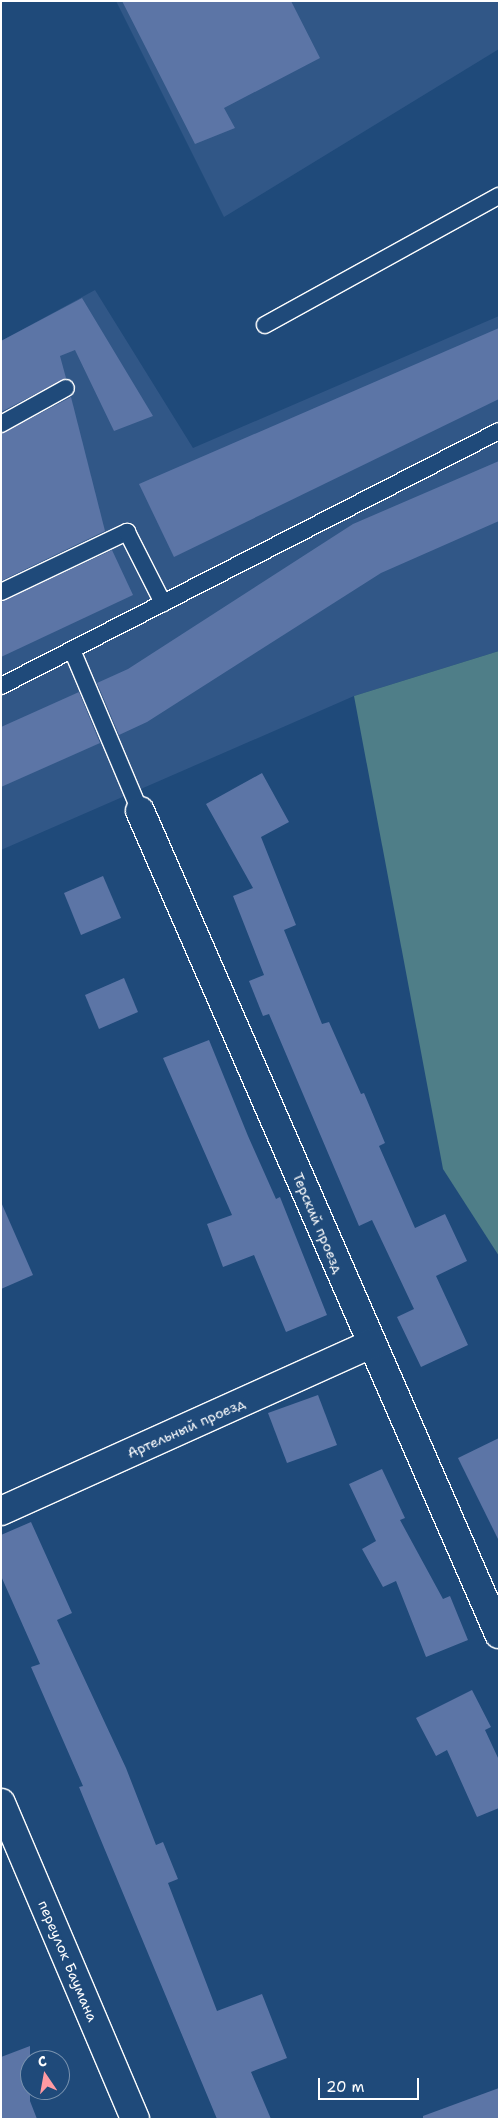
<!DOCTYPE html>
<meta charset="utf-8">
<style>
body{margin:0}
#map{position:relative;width:500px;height:2120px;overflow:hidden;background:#1f4a7a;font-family:"Shantell Sans",sans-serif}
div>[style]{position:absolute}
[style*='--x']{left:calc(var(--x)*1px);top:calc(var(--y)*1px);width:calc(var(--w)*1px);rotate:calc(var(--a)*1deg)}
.built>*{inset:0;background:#315787}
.green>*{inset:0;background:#4f7e88}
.building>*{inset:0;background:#5c75a6}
.roads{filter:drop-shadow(1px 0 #fff) drop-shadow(-1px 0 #fff) drop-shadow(0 1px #fff) drop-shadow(0 -1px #fff)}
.lane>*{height:16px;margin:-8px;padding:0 8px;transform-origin:8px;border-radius:8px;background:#1f4a7a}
.street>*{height:28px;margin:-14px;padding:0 14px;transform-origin:14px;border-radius:14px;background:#1f4a7a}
span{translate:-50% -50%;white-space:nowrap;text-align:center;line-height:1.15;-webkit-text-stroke:5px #1f4a7a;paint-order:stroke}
.street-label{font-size:14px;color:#fff}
.frame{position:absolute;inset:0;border:2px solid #fff;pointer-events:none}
.north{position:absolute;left:20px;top:2050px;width:50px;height:50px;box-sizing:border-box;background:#1f4a7a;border:1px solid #7992af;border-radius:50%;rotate:348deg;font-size:14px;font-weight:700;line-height:20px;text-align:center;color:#fff}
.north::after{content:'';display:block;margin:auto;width:18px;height:22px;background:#ff9aa2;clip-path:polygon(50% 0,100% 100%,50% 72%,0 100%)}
.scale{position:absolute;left:318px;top:2078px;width:101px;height:22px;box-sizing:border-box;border:2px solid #fff;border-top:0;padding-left:6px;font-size:15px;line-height:18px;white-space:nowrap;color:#fff;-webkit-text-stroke:4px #1f4a7a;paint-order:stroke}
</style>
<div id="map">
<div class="built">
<div style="clip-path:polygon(116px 1px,499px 1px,499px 49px,224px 217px)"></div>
<div style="clip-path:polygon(95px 290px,193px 448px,499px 316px,499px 651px,354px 696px,1px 850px,1px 341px)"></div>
</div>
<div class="green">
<div style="clip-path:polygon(499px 651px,499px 1256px,443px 1169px,354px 696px)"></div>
</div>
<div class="building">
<div style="clip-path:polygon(122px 1px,291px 1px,320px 58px,224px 108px,235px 128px,195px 144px)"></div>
<div style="clip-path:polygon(82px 298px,153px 416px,114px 431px,75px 350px,60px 356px,66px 378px,1px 412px,1px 341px)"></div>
<div style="clip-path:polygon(499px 328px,499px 399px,174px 557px,139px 484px)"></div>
<div style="clip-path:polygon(71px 397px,105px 531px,1px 581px,1px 434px)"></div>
<div style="clip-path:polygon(499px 461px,499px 521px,381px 573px,147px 722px,119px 735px,97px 683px,128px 669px,353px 524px)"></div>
<div style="clip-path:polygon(112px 550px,133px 595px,1px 657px,1px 602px)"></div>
<div style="clip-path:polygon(79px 692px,100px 743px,1px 787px,1px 727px)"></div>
<div style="clip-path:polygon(262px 773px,289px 822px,261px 837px,296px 925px,284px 930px,322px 1024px,329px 1022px,361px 1094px,364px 1093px,385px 1143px,379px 1146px,415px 1228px,445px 1214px,467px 1261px,436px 1276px,468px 1345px,421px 1367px,397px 1317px,414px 1309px,372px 1220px,359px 1226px,269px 1014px,263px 1016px,249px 981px,264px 975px,233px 896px,253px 888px,206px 804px)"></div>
<div style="clip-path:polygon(103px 876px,121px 918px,81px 935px,64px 893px)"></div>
<div style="clip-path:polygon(124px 978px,138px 1012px,99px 1029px,85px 995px)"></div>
<div style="clip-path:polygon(209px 1040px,248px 1136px,276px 1199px,280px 1197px,327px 1315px,286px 1332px,254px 1255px,223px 1267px,207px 1224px,232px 1215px,163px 1058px)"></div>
<div style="clip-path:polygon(1px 1202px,33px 1275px,1px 1289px)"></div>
<div style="clip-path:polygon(318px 1395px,337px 1445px,287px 1463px,268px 1413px)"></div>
<div style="clip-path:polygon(499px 1438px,499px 1541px,458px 1458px)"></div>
<div style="clip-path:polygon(382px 1469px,405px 1518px,400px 1520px,443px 1599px,450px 1596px,468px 1640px,426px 1657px,396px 1581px,383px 1587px,362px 1549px,376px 1541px,349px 1484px)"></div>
<div style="clip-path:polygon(31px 1522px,72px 1613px,57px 1620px,126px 1768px,156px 1845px,163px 1842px,178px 1879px,168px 1883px,217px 2011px,262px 1994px,287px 2058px,251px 2072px,271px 2119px,217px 2119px,95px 1826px,79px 1787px,83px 1786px,31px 1667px,40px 1664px,1px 1576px,1px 1535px)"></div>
<div style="clip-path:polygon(472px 1690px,491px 1727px,485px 1730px,499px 1760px,499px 1808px,477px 1817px,447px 1750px,436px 1756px,416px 1718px)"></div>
<div style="clip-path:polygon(30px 2046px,30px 2101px,37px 2119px,1px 2119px,1px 2057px)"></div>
<div style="clip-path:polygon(499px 2088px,499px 2119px,423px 2119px,423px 2116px)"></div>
</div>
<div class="roads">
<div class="lane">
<div style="--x:265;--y:325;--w:267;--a:-28.9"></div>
<div style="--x:1;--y:424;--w:74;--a:-29"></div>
<div style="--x:1;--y:592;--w:140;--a:-25.5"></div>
<div style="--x:127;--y:532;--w:80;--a:63.1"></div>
<div style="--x:72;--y:650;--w:175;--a:67.1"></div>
<div style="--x:1;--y:686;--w:559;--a:-27.11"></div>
</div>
<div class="street">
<div style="--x:140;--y:811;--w:898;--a:66.43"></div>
<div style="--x:1;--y:1511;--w:406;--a:-24.3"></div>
<div style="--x:1;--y:1803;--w:343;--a:67"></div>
</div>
</div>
<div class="street-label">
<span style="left:318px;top:1223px;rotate:67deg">Терский проезд</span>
<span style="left:186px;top:1428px;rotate:-24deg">Артельный проезд</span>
<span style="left:68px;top:1961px;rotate:67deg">переулок Баумана</span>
</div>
<div class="frame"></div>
<div class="north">С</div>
<div class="scale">20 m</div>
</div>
